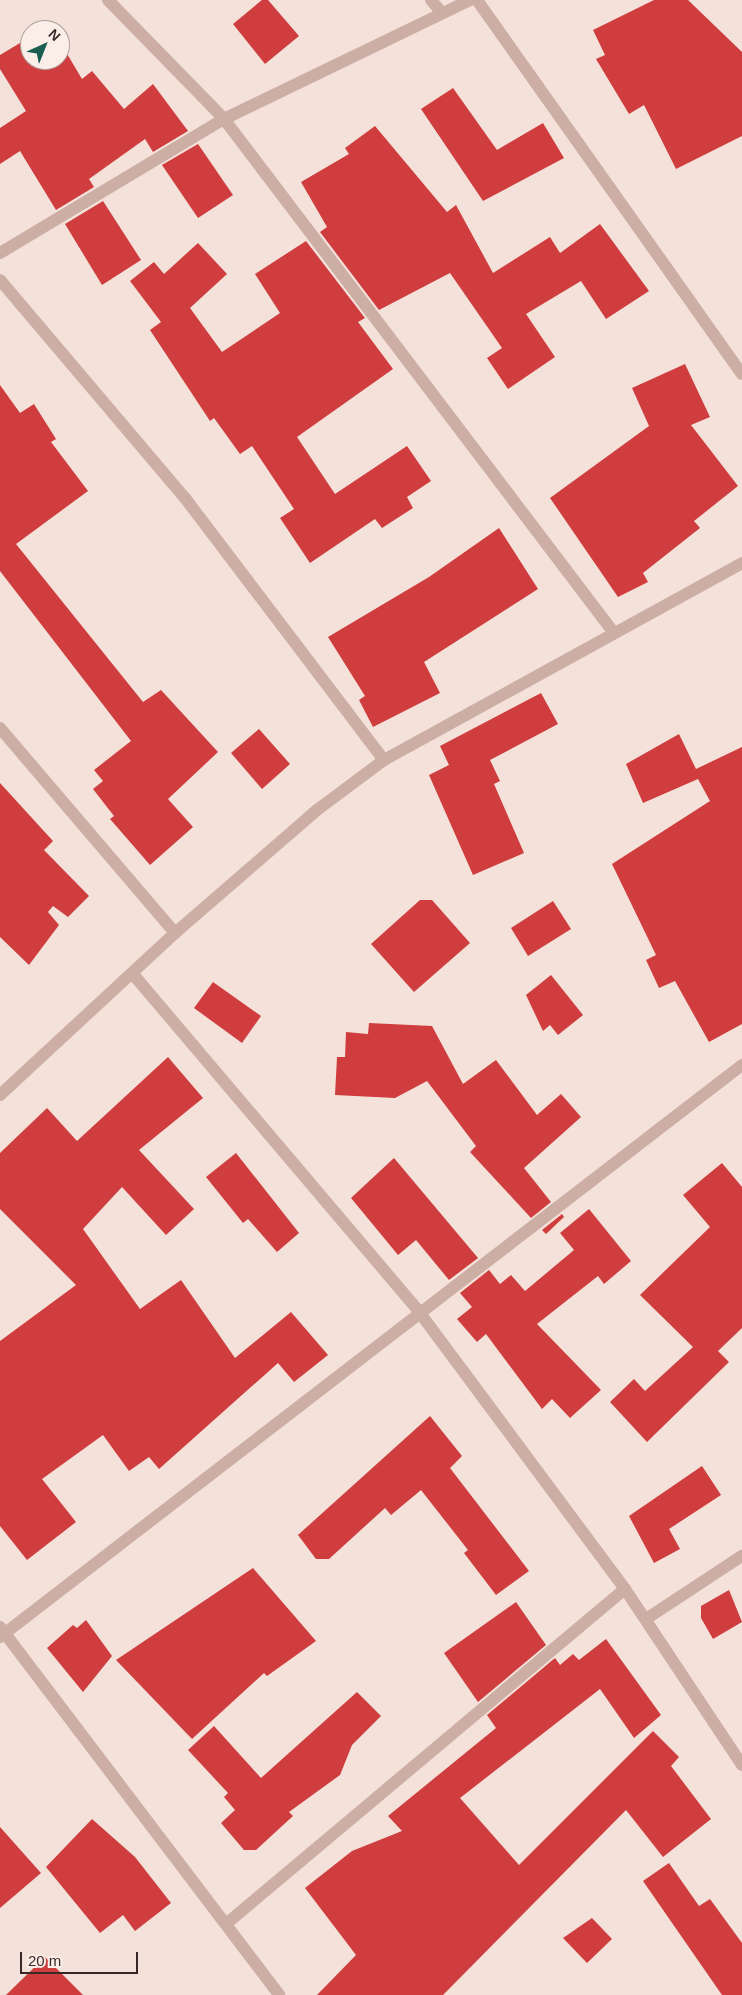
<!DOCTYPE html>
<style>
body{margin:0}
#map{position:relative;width:742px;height:1995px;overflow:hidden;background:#f3e1da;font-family:Arial,sans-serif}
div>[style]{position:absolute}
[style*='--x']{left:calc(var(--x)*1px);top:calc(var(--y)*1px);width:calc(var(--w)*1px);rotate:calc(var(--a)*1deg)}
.building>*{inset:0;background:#cf3d3e}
.minor>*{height:12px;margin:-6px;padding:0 6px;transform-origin:6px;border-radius:6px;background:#ccaea5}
span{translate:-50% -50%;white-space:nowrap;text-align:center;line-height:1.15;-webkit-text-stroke:5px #fbede7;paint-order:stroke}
.north{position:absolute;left:20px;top:20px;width:50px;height:50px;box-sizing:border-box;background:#fbede7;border:1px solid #ad9e9a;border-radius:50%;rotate:44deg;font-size:14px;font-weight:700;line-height:20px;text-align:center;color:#382827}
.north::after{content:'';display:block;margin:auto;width:18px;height:22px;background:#195c50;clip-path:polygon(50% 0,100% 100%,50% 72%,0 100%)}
.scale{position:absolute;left:20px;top:1952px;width:118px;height:22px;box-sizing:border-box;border:2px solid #382827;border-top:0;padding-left:6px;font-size:15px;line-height:18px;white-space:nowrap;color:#382827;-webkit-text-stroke:4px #fbede7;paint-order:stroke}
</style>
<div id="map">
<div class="building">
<div style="clip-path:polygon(262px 0,268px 0,299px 36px,265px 64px,233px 24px)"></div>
<div style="clip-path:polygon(654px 0,688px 0,742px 52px,742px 136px,676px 169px,644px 105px,629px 114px,596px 59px,605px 55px,593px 30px)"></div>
<div style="clip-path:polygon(30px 37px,30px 60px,60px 60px,60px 42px,82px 79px,92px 71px,124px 109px,153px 84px,188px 131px,153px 152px,145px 139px,89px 179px,94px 187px,56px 210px,20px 151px,0 164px,0 128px,26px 111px,0 69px,0 55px)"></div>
<div style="clip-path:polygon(453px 88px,497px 150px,543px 123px,564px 158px,483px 201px,421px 109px)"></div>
<div style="clip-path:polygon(375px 126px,447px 212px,456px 205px,493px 273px,550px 237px,560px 253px,600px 224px,649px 291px,606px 319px,581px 281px,526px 314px,555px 357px,508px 389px,487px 358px,502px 348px,450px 273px,379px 310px,320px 232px,327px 227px,301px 182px,349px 154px,345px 148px)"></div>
<div style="clip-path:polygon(198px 144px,233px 195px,198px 218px,162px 165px)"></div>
<div style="clip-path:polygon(103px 201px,141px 260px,102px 285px,65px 224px)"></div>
<div style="clip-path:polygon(306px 241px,365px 318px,358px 322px,393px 369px,297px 437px,335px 494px,407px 446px,431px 481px,407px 497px,413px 508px,382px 528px,375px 519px,310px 563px,280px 518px,294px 509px,252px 446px,240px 454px,214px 418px,210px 421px,150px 330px,161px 322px,130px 281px,154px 262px,164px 274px,198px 243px,227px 274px,190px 308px,222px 352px,280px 313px,255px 274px)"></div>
<div style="clip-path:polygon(685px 364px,710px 417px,691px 425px,738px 486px,694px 521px,700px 528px,643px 573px,648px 582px,618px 597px,550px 498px,649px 426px,632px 388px)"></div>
<div style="clip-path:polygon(0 385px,20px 413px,34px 404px,56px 439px,51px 442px,88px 491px,16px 544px,143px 702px,161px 690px,218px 752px,168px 799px,193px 827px,150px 865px,110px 819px,114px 816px,93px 789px,103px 781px,94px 770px,131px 741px,0 571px)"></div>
<div style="clip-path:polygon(499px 528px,538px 589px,424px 662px,440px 693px,373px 727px,359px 700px,365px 696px,328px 637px,429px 577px)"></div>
<div style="clip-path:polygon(541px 693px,558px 724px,490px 760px,500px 781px,494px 784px,524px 853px,473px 875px,429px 775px,449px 765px,440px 746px)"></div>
<div style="clip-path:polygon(259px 729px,290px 764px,262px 789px,231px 753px)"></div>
<div style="clip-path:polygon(679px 734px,696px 769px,742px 747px,742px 1024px,709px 1042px,675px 981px,659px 988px,646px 960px,656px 955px,612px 864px,710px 801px,698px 779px,643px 803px,626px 764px)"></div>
<div style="clip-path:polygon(0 783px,53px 841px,44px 850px,89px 896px,68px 917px,53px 906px,48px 912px,59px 925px,29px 965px,0 937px)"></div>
<div style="clip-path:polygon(420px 900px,432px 900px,470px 943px,414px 992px,371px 944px)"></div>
<div style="clip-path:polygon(553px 901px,571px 929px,528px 956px,511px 928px)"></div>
<div style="clip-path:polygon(551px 975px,583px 1015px,558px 1035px,550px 1025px,543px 1031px,526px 995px)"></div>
<div style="clip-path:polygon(213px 982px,261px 1016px,242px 1043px,194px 1008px)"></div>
<div style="clip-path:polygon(369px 1023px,432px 1026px,463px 1084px,496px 1060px,537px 1115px,561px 1094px,581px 1117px,524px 1168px,551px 1202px,531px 1218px,470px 1152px,476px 1146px,427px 1081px,395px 1098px,335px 1095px,337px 1057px,345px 1057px,346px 1032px,368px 1034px)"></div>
<div style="clip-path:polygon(168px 1057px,203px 1098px,139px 1150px,194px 1209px,166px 1235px,122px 1187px,83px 1229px,140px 1309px,181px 1280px,235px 1358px,291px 1312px,328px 1355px,294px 1382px,278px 1363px,159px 1469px,149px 1457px,129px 1471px,103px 1435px,42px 1479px,76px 1522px,27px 1560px,0 1526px,0 1341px,76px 1285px,0 1209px,0 1153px,47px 1108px,77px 1141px)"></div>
<div style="clip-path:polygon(236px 1153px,299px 1233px,277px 1252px,248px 1219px,243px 1223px,206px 1177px)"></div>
<div style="clip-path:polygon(394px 1158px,478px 1258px,449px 1280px,416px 1240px,398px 1255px,351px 1198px)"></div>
<div style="clip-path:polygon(722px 1163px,742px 1187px,742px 1328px,718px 1351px,729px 1362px,647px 1442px,610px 1402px,634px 1379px,645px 1391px,693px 1347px,640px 1295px,710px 1227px,683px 1195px)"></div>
<div style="clip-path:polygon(589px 1209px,631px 1261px,604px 1284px,598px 1276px,537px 1324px,601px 1390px,570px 1418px,552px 1399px,542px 1409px,486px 1334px,477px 1342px,457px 1319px,472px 1307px,460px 1293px,489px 1270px,500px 1284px,511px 1275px,525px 1291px,574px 1250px,560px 1233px)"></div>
<div style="clip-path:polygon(562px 1214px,564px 1217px,546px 1234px,542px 1230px)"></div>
<div style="clip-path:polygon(430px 1416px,462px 1456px,450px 1468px,529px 1571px,496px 1595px,464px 1553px,468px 1550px,421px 1490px,391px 1515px,385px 1508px,329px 1559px,316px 1559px,298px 1535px)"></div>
<div style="clip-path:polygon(702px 1466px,721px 1495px,669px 1529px,680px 1549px,654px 1563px,629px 1516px)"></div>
<div style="clip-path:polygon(253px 1568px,316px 1641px,267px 1676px,264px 1673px,192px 1739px,116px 1660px)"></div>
<div style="clip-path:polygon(729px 1590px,742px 1622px,713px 1639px,701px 1618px,701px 1606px)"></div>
<div style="clip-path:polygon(516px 1602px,546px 1645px,478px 1702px,444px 1653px)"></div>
<div style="clip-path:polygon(86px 1620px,112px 1656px,83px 1692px,47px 1648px,73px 1625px,77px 1628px)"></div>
<div style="clip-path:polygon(606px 1639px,661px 1715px,634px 1738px,600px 1689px,460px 1798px,519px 1865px,653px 1731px,679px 1757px,671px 1766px,711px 1819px,663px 1857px,626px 1810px,443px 1995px,317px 1995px,356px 1955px,305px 1888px,352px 1851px,402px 1831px,388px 1816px,496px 1728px,487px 1715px,555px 1658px,560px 1665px,573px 1654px,579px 1660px)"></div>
<div style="clip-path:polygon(357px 1692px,381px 1716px,352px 1745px,340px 1775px,289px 1812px,293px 1816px,256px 1850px,244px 1850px,221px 1823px,235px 1810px,224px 1797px,228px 1793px,188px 1750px,214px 1726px,261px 1778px)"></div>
<div style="clip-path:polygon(92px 1819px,135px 1857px,171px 1903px,135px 1931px,123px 1915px,100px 1933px,46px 1867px)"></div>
<div style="clip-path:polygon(0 1827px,41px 1873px,0 1908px)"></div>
<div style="clip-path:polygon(669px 1863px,699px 1906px,710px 1899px,742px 1943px,742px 1995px,722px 1995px,643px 1881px)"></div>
<div style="clip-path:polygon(592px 1918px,612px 1939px,587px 1963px,563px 1938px)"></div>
<div style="clip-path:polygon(45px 1957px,83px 1995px,6px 1995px)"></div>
</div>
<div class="minor">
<div style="--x:108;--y:0;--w:166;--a:45.7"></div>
<div style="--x:224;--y:119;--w:645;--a:52.81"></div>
<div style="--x:431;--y:0;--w:17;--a:50"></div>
<div style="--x:477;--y:0;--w:458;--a:54.7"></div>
<div style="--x:0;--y:253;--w:261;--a:-30.9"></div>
<div style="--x:224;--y:119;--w:273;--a:-25.8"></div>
<div style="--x:0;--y:280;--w:286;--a:49.7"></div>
<div style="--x:185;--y:498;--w:329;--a:52.8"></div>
<div style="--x:0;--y:728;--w:270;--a:49.5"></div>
<div style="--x:132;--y:973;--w:446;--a:49.7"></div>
<div style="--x:420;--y:1313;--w:344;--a:53.4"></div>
<div style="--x:625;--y:1589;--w:211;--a:56.4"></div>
<div style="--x:0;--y:1095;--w:238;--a:-42.8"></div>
<div style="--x:175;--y:933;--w:188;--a:-40.9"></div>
<div style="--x:317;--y:810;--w:84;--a:-36.7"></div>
<div style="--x:384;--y:760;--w:409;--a:-28.8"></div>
<div style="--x:646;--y:1619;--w:115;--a:-33.3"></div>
<div style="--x:0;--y:1627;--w:462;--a:52.8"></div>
<div style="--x:0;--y:1637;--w:937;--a:-37.63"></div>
<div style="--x:226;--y:1924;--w:521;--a:-40.02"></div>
</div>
<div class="north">N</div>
<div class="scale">20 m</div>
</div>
